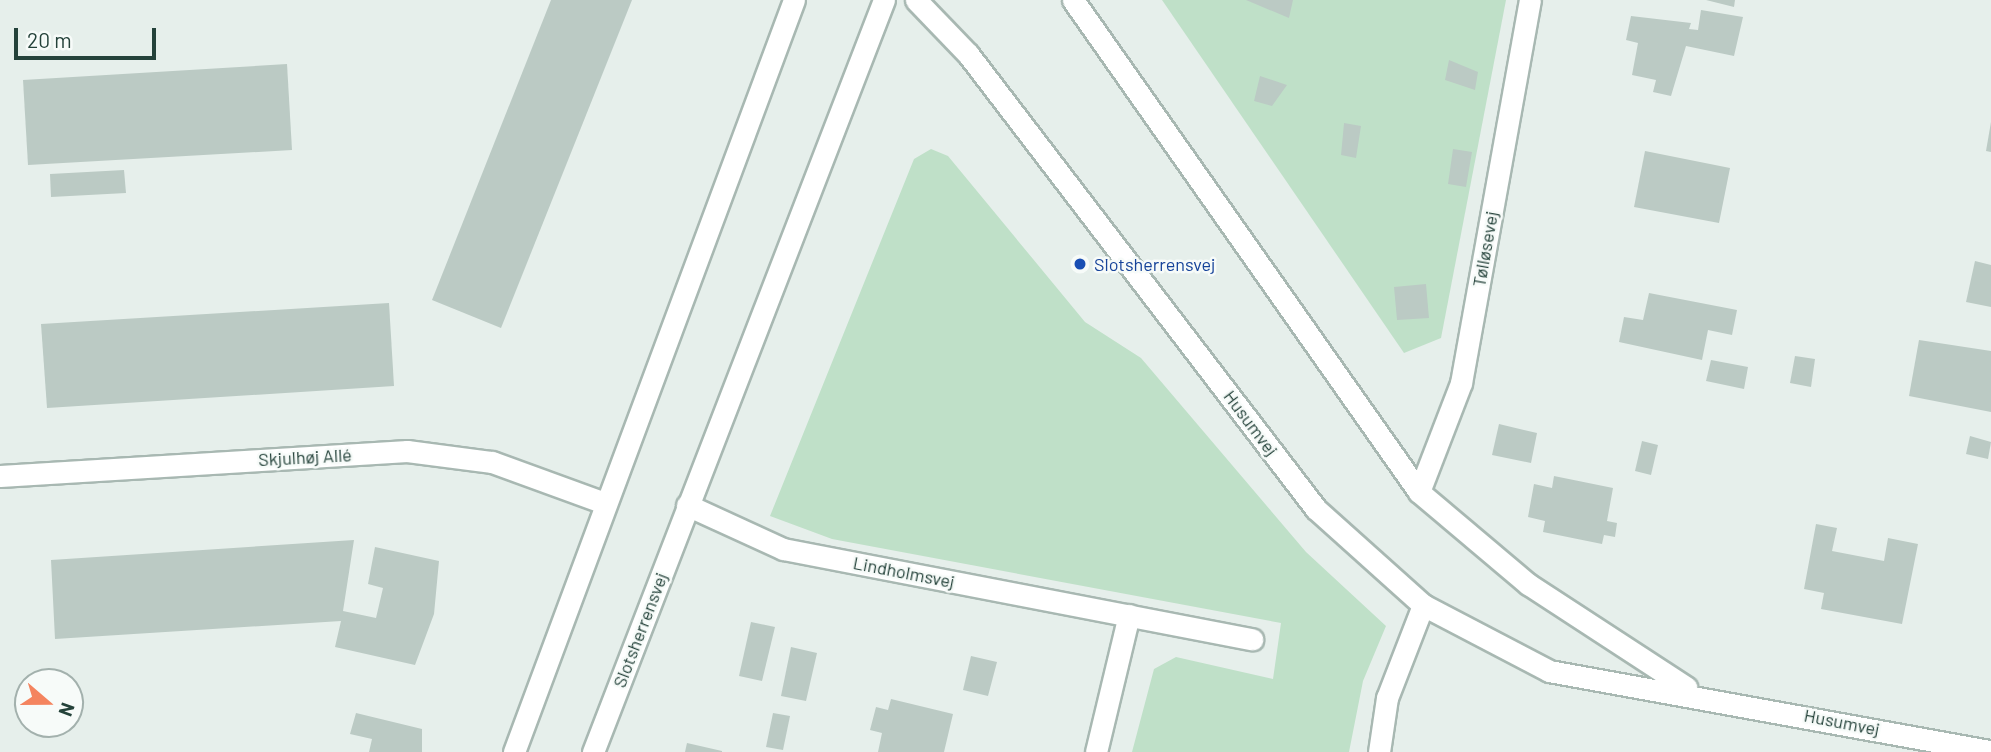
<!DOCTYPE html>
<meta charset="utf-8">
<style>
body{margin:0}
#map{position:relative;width:1991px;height:752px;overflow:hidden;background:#e6efeb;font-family:Barlow,sans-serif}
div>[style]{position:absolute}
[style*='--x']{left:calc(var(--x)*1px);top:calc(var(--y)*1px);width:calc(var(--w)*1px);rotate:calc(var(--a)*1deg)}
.green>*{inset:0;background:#bfe0c8}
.building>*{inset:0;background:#bbcac4}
.roads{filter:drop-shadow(2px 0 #a8b8b2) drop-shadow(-2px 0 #a8b8b2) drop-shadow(0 2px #a8b8b2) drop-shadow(0 -2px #a8b8b2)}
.street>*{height:21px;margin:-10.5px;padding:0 10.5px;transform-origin:10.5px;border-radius:10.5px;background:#fff}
.secondary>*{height:21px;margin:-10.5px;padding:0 10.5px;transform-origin:10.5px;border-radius:10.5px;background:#fff}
.dots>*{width:19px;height:19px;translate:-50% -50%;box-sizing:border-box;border:4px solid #f7fbf9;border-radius:50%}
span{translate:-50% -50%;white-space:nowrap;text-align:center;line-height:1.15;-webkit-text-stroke:5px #f7fbf9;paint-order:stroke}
.street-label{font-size:18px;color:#24423a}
.transit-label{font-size:18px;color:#164399}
.left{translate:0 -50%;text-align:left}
.north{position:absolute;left:14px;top:668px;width:70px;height:70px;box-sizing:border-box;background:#f7fbf9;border:2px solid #a3b1ad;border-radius:50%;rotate:110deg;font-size:19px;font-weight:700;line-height:28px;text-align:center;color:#24423a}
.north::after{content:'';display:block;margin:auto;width:24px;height:32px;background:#f4845f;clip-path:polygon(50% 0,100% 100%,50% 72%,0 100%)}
.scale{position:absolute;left:14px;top:28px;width:142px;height:32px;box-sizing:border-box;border:4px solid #24423a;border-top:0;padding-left:9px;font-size:21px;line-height:24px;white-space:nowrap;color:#24423a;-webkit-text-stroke:5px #f7fbf9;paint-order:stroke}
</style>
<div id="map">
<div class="green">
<div style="clip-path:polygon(1162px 0,1506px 0,1441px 338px,1404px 353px)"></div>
<div style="clip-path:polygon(931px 149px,948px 156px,1085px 322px,1141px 358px,1306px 552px,1386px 626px,1363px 681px,1349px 752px,1132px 752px,1154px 669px,1176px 657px,1273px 679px,1281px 623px,832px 539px,770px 516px,914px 159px)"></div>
</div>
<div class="building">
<div style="clip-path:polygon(551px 0,632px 0,501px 328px,432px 300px)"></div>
<div style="clip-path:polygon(1246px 0,1293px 0,1289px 18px)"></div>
<div style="clip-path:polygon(1706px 0,1735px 0,1734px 7px)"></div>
<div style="clip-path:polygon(1701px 10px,1743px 17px,1734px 56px,1686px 46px,1671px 96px,1653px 92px,1656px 80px,1632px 75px,1638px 43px,1626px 40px,1631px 16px,1691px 23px,1689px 29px,1698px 30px)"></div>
<div style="clip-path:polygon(1449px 60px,1478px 72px,1475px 90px,1445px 80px)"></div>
<div style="clip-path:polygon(287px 64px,292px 150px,28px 165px,23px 80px)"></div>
<div style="clip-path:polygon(1260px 76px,1287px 85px,1272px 106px,1254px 101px)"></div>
<div style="clip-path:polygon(1991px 122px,1991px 152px,1986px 151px)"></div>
<div style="clip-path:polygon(1344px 123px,1361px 126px,1356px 158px,1341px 155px)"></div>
<div style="clip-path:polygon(1453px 149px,1472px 152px,1466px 187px,1448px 184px)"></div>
<div style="clip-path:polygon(1645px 151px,1730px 168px,1719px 223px,1634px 207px)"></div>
<div style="clip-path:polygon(124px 170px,126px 193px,51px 197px,50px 174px)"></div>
<div style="clip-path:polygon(1975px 261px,1991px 265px,1991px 307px,1966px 302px)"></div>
<div style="clip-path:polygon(1426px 284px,1429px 318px,1397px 320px,1394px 287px)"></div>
<div style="clip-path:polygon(1649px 293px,1737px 310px,1732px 335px,1708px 330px,1702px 360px,1619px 342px,1624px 317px,1643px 320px)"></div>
<div style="clip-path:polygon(389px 303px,394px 386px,47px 408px,41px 324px)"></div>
<div style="clip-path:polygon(1919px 340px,1991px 351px,1991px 412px,1909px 396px)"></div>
<div style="clip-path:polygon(1795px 356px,1815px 359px,1811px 387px,1790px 383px)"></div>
<div style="clip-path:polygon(1711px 360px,1748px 367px,1744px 389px,1706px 381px)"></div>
<div style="clip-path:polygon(1499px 424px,1537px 433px,1531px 463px,1492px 455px)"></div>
<div style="clip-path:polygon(1970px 436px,1991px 442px,1988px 459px,1966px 454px)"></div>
<div style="clip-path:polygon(1642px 441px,1658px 445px,1651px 475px,1635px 471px)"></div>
<div style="clip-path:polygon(1554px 476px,1613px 488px,1607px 521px,1617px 523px,1615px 537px,1604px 535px,1602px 544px,1543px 532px,1545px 521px,1528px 517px,1534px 484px,1552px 488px)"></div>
<div style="clip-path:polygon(1816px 524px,1837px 528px,1832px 551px,1884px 561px,1888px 538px,1918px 544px,1902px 624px,1821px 609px,1824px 593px,1804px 589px)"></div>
<div style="clip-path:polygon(354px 540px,343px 611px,376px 618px,383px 588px,368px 584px,375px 547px,439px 561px,434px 614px,415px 665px,335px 647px,341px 621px,55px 639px,51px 560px)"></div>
<div style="clip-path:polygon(751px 622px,775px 627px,762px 681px,739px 676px)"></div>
<div style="clip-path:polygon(791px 647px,817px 653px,806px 701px,781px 696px)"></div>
<div style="clip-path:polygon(971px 656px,997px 662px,988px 696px,963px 690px)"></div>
<div style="clip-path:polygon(891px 699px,953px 714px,944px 752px,878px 752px,882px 733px,870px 730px,876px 707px,888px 710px)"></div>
<div style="clip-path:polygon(356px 713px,422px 729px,422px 752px,369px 752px,372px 739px,350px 734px)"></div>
<div style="clip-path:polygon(773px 713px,790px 716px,783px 750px,766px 747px)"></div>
<div style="clip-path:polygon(687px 743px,722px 751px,722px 752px,685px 752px)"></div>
</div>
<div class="roads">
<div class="street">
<div style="--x:0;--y:476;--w:408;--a:-3.5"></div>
<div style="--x:407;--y:451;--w:86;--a:7.4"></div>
<div style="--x:492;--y:462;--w:117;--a:20"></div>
<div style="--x:1419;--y:492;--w:117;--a:-68.9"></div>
<div style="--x:1461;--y:383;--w:389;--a:-79.8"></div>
<div style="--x:687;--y:505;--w:106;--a:24.6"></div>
<div style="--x:783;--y:549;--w:478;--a:10.9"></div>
<div style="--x:1096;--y:752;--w:141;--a:-76.5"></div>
<div style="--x:1379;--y:752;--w:55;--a:-81.6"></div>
<div style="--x:1387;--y:698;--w:100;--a:-68.8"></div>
</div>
<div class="secondary">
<div style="--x:916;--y:0;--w:75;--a:46.1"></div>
<div style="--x:968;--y:54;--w:573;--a:52.59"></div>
<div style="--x:1316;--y:509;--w:144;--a:41.9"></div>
<div style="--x:1423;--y:605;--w:142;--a:27.6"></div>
<div style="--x:1549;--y:671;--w:449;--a:10.3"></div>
<div style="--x:1073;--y:0;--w:601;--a:54.88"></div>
<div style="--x:1419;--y:492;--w:143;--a:40.2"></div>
<div style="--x:1528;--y:584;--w:189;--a:33.1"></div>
<div style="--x:514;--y:752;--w:802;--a:-69.58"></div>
<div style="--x:593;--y:752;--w:806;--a:-68.85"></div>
</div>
</div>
<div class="dots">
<div style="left:1080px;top:264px;background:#1a4fb4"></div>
</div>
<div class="street-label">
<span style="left:1485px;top:249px;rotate:-80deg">Tølløsevej</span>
<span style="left:1251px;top:423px;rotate:53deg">Husumvej</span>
<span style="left:305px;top:457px;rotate:-3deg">Skjulhøj Allé</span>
<span style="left:904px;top:572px;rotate:11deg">Lindholmsvej</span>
<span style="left:640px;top:630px;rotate:-69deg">Slotsherrensvej</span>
<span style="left:1842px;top:722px;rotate:11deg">Husumvej</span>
</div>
<div class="transit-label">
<span class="left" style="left:1094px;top:264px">Slotsherrensvej</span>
</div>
<div class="north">N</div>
<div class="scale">20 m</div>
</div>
